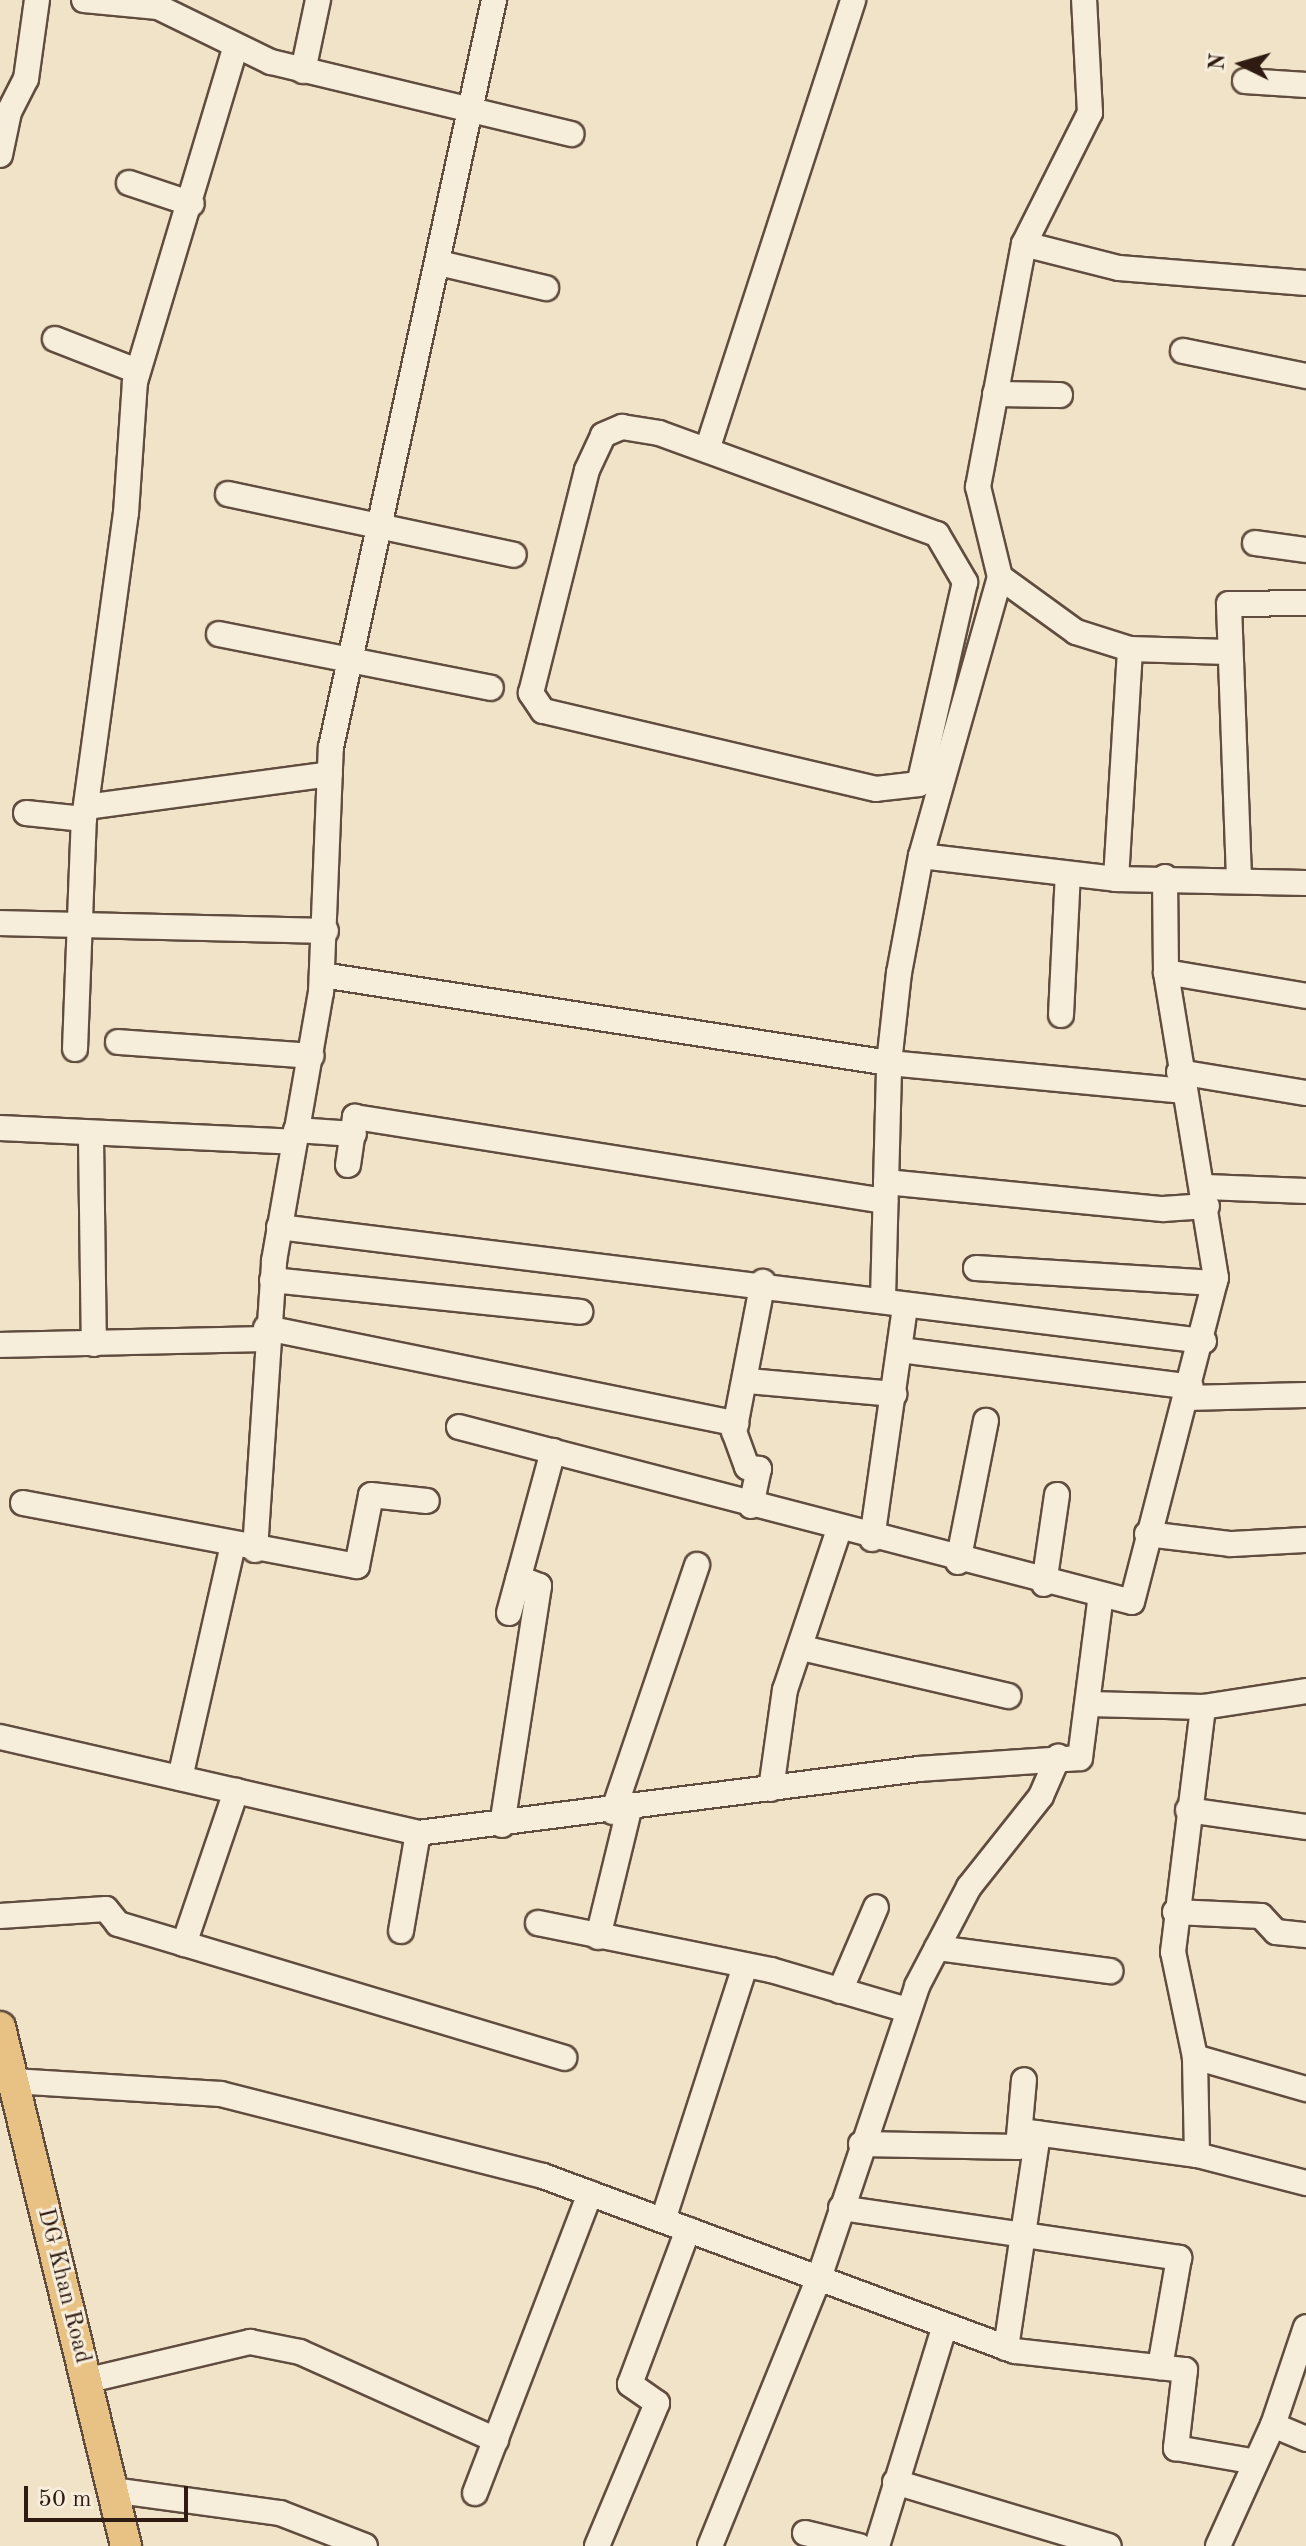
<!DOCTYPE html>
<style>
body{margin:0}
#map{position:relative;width:1306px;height:2546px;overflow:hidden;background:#f1e3c7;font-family:"Old Standard TT",serif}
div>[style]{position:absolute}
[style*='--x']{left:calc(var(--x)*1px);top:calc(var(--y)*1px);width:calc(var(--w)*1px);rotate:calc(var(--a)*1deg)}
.roads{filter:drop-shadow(2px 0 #604d3f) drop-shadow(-2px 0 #604d3f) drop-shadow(0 2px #604d3f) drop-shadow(0 -2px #604d3f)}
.minor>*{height:24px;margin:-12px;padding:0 12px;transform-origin:12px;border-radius:12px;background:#f6eddb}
.major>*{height:30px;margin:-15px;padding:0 15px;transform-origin:15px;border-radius:15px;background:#e8c284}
span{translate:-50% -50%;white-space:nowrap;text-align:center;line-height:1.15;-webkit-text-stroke:6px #f6eddb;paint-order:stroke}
.street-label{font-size:24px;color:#2f1b12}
.north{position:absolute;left:1202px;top:24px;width:80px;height:80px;-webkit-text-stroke:6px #f6eddb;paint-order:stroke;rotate:275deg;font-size:22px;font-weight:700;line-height:32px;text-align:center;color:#2f1b12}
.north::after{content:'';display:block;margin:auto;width:28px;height:36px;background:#2f1b12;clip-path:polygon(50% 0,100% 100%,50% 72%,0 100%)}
.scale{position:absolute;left:24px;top:2486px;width:164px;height:36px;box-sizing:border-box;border:4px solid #2f1b12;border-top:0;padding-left:10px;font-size:24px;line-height:28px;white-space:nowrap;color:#2f1b12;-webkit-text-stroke:6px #f6eddb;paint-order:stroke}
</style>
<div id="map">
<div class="roads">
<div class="minor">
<div style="--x:84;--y:0;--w:74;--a:5.4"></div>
<div style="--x:158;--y:7;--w:126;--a:26"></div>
<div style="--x:271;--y:62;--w:309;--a:13.5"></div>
<div style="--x:303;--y:71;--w:73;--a:-78.1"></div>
<div style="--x:1245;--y:81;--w:61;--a:3.8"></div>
<div style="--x:0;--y:155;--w:44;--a:-78.2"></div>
<div style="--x:9;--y:112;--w:37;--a:-63"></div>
<div style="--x:26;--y:79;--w:80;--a:-82.1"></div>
<div style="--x:129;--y:183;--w:66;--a:18.4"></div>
<div style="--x:1024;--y:244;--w:98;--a:14.2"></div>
<div style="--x:1119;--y:268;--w:188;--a:4.6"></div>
<div style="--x:439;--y:263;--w:110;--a:13.2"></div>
<div style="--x:55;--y:339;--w:88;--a:21.3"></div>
<div style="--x:1183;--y:351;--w:126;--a:11.5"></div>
<div style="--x:995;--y:394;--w:65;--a:0.9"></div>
<div style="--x:622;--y:427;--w:37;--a:9"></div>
<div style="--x:659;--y:433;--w:296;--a:20"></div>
<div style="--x:937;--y:534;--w:56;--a:59.7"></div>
<div style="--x:965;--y:582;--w:207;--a:102.8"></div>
<div style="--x:919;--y:784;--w:43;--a:173.4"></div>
<div style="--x:876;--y:789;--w:342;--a:-166.8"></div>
<div style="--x:543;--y:711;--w:22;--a:-124"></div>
<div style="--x:531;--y:693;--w:230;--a:-75.9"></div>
<div style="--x:587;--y:470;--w:38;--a:-65"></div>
<div style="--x:603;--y:435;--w:21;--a:-23"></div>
<div style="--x:707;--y:450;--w:473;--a:-72"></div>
<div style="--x:228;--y:494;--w:292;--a:12"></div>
<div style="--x:1255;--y:543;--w:51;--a:7.8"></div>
<div style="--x:1000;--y:577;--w:94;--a:35.9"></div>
<div style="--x:1076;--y:632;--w:57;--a:17.5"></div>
<div style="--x:1130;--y:649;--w:98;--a:1.8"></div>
<div style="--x:219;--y:634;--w:277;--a:11.2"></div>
<div style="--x:86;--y:807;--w:246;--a:-7.7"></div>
<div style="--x:26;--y:813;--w:58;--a:5.9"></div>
<div style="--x:921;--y:856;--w:196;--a:6.7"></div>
<div style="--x:1116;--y:879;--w:190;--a:1.2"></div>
<div style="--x:1239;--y:878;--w:274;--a:-92.1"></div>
<div style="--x:1229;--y:604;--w:77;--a:-0.7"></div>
<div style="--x:1116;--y:879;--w:230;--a:-86.5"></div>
<div style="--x:0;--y:923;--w:326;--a:1.4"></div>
<div style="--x:1166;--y:972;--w:142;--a:9.7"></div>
<div style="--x:322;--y:975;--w:574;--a:8.82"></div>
<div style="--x:889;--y:1063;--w:297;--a:5.4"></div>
<div style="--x:1061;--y:1015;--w:141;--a:-87.2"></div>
<div style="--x:118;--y:1042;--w:194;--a:4.1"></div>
<div style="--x:75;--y:1049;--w:230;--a:-87.8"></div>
<div style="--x:84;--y:819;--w:309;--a:-82.2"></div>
<div style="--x:126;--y:513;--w:131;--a:-86.1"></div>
<div style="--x:135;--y:382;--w:348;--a:-73.3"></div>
<div style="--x:1179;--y:1072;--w:129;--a:9.4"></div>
<div style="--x:0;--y:1128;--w:294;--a:2.7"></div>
<div style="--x:296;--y:1130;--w:58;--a:3.9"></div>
<div style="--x:91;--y:1138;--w:206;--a:89.2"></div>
<div style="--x:348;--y:1165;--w:49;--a:-81.7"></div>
<div style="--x:355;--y:1117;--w:537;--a:9.01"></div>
<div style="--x:886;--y:1182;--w:278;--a:5.6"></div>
<div style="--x:1163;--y:1209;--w:44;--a:-3.9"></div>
<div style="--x:1206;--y:1187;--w:100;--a:2.3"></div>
<div style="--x:279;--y:1227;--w:932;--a:7.03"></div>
<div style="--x:976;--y:1268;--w:239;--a:3.6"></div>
<div style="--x:272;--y:1280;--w:310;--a:5.9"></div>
<div style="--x:883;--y:1299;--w:236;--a:-88.5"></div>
<div style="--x:889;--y:1063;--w:91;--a:-83.7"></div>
<div style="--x:899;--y:973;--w:119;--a:-79.4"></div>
<div style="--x:921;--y:856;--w:290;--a:-74.2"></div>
<div style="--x:1000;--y:577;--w:93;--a:-103.7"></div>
<div style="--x:978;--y:487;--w:247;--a:-79.3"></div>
<div style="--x:1024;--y:244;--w:147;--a:-63.3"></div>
<div style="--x:1090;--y:113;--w:113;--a:-93"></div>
<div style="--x:266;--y:1328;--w:480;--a:11.5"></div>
<div style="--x:0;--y:1345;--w:265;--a:-1.3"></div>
<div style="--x:900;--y:1350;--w:293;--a:7.2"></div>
<div style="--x:748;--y:1381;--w:147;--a:5.1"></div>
<div style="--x:1186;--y:1398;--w:120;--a:-1.4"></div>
<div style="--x:459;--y:1427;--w:695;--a:14.58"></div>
<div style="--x:1132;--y:1602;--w:335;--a:-75.5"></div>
<div style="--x:1216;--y:1278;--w:310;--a:-99.3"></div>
<div style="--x:1166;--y:972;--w:95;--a:-90.6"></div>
<div style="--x:23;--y:1503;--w:340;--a:10.7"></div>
<div style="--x:357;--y:1566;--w:72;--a:-78.8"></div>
<div style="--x:371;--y:1495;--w:56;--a:6.1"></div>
<div style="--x:751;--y:1506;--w:38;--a:-78"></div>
<div style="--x:759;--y:1469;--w:12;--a:-171"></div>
<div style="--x:747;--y:1467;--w:37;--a:-110"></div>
<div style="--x:734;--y:1432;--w:153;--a:-79.1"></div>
<div style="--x:1147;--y:1534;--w:85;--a:6.8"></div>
<div style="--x:1231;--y:1544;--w:75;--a:-3.1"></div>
<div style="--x:872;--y:1539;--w:235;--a:-81.9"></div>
<div style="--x:255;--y:1550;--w:290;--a:-86.2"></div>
<div style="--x:274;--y:1261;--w:273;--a:-80.1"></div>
<div style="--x:321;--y:992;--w:245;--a:-87.7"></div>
<div style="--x:331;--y:747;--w:765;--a:-77.69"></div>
<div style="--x:958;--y:1562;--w:144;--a:-78.8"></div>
<div style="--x:1044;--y:1584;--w:90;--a:-81.7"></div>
<div style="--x:509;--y:1613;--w:168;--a:-74.8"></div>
<div style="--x:802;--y:1648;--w:212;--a:13.1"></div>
<div style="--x:1089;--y:1704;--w:114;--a:1.5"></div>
<div style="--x:1203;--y:1707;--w:104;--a:-8.8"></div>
<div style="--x:0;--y:1737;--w:429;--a:12.9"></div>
<div style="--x:418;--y:1833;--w:505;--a:-7.28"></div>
<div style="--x:919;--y:1769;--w:161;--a:-3.9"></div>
<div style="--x:1080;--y:1758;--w:164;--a:-82.7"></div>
<div style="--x:180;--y:1778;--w:239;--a:-77.2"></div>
<div style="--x:771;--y:1789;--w:100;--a:-82"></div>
<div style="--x:785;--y:1690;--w:169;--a:-71.4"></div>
<div style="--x:1188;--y:1810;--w:119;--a:8.2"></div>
<div style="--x:613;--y:1812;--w:261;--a:-71.2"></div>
<div style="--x:502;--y:1825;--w:242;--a:-81.2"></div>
<div style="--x:539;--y:1586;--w:22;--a:-158"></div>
<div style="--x:1175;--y:1912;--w:86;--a:2.7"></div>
<div style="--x:1261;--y:1916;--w:22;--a:47"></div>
<div style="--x:1276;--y:1932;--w:30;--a:6"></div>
<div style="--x:0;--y:1916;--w:106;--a:-3.8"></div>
<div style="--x:106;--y:1909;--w:19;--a:51"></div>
<div style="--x:118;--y:1924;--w:466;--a:16.7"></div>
<div style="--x:538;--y:1923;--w:238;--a:11.4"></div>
<div style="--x:771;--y:1970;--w:142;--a:16.4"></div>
<div style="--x:401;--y:1931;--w:99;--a:-80.2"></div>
<div style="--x:598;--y:1937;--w:131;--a:-76.3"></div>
<div style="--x:184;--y:1944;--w:162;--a:-71.2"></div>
<div style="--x:937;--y:1948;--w:175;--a:7.6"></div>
<div style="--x:840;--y:1991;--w:91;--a:-66.8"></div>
<div style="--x:1195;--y:2057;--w:116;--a:16.1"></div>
<div style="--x:13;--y:2081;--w:208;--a:3.6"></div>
<div style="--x:221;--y:2094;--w:332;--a:14.3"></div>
<div style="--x:543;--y:2176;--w:503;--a:20.34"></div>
<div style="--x:1015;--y:2351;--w:171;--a:6.4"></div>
<div style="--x:1185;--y:2370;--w:79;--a:96.6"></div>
<div style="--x:1176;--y:2448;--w:81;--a:9.9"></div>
<div style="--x:1021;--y:2131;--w:178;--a:7.8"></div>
<div style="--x:1197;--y:2155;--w:113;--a:14.4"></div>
<div style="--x:861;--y:2144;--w:157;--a:1.1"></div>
<div style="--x:1018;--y:2147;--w:67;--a:-84.9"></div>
<div style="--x:1197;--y:2155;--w:98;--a:-91.2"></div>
<div style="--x:1195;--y:2057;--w:107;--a:-101.8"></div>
<div style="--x:1173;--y:1952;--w:247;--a:-83"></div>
<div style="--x:841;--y:2208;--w:342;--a:8.4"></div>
<div style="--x:1179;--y:2258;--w:111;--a:99.9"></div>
<div style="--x:663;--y:2220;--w:267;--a:-72.1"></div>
<div style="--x:1006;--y:2348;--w:217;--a:-81.5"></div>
<div style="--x:85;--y:2381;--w:170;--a:-13.3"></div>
<div style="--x:250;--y:2342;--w:51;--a:11.3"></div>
<div style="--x:300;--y:2352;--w:215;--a:24.2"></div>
<div style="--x:1273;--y:2425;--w:36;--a:23"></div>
<div style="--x:895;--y:2482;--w:223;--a:16.7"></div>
<div style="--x:112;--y:2490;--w:170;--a:7.8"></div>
<div style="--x:280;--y:2513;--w:91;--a:21.2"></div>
<div style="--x:475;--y:2493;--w:321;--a:-69"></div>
<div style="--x:805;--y:2533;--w:56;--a:13.5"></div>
<div style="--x:597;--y:2546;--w:155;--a:-67.2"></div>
<div style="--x:657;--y:2403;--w:33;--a:-145"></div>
<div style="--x:630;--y:2384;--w:165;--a:-69.4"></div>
<div style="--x:710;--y:2546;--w:289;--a:-67.9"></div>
<div style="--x:819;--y:2278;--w:308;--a:-71.4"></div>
<div style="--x:917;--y:1986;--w:112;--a:-62.3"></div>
<div style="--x:969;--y:1887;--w:116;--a:-51.6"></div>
<div style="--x:1041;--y:1796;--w:43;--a:-66.4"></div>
<div style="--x:877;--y:2546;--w:231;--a:-72.9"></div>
<div style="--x:1218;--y:2546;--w:133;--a:-65.6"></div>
<div style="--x:1273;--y:2425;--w:103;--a:-71.4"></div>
</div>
<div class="major">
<div style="--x:0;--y:2027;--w:534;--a:76.35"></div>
</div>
</div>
<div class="street-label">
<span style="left:63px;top:2286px;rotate:76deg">DG Khan Road</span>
</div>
<div class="north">N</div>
<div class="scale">50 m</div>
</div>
